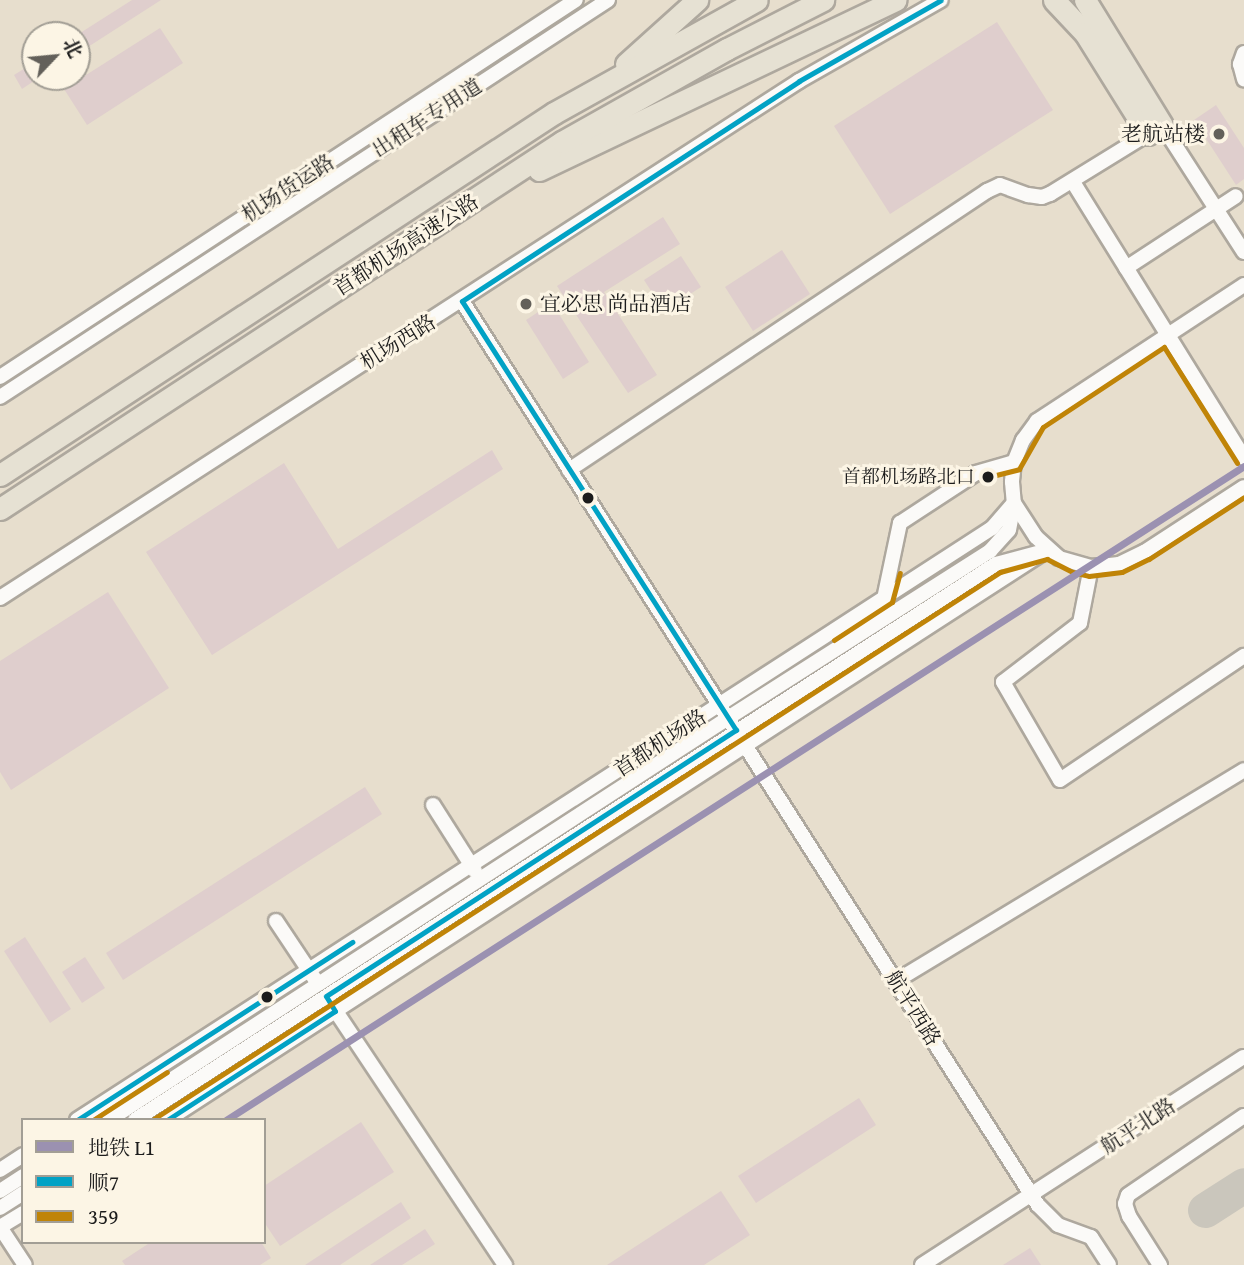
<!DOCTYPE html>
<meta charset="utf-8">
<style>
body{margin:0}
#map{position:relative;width:1244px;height:1265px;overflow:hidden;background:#e7decd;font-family:"Gentium Book Plus","Noto Serif SC",serif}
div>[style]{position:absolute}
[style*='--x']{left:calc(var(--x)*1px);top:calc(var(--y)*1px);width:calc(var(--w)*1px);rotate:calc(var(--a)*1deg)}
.taxiway>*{height:35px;margin:-17.5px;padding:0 17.5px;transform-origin:17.5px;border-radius:17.5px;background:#cac6bc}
.building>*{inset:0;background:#dfcecd}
.roads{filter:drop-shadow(2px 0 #aea89e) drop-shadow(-2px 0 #aea89e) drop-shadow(0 2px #aea89e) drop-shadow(0 -2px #aea89e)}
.minor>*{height:14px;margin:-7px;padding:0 7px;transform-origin:7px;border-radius:7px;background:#fbfaf8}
.highway>*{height:21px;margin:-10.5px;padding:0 10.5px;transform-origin:10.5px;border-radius:10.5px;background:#e6e1d3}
.bus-1>*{height:5px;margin:-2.5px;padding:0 2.5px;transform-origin:2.5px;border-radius:2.5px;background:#01a2c5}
.bus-2>*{height:5px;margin:-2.5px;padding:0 2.5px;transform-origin:2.5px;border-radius:2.5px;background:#c08407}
.metro-1>*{height:7px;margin:-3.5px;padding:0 3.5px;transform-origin:3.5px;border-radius:3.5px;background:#9b91b1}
.dots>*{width:19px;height:19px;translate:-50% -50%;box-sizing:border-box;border:4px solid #fcf5e5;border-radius:50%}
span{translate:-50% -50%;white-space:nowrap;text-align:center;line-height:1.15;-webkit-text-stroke:6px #fcf5e5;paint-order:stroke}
.bus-label{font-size:19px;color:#1c1c1c}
.right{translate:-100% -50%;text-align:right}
.street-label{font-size:21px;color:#1c1c1c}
.poi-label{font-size:21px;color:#1c1c1c}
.left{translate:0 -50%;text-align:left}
.legend{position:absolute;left:21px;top:1118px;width:245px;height:126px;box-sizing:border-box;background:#fcf5e5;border:2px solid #a29e95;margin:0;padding:9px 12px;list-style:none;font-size:21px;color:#1c1c1c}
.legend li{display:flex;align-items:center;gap:14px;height:35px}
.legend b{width:35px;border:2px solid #a29e95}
.north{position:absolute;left:21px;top:21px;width:70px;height:70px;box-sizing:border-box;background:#fcf5e5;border:2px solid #a29e95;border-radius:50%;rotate:64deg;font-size:19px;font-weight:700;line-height:28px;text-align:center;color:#1c1c1c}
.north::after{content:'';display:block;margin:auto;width:24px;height:32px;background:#63605a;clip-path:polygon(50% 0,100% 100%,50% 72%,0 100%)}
</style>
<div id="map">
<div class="taxiway">
<div style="--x:1205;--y:1210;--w:46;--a:-32.7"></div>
</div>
<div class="building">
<div style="clip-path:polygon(132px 0,161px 0,77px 54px,77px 35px)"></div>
<div style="clip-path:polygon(997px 22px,1053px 110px,890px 214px,834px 126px)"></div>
<div style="clip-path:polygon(160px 28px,183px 63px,87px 125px,64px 89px)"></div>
<div style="clip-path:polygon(35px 62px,35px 77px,40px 77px,22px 89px,14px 75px)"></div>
<div style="clip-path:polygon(1216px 105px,1244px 148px,1244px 179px,1236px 185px,1194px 120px)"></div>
<div style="clip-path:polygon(663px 217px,680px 244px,604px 292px,657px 375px,628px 393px,557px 286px)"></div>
<div style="clip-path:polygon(782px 250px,810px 294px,753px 331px,725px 287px)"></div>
<div style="clip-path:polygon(681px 256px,701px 287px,664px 311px,644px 280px)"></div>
<div style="clip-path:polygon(552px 303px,589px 362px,563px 379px,526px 320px)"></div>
<div style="clip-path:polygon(492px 450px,503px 469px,212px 655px,146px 552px,284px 463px,338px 549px)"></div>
<div style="clip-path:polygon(108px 592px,169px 688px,11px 790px,0 772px,0 661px)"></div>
<div style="clip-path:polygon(365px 787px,382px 814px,123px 980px,106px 953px)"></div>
<div style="clip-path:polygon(25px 937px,71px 1009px,50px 1023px,4px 951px)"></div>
<div style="clip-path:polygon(85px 957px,105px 988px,82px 1003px,62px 972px)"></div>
<div style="clip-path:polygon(859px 1098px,876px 1125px,756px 1203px,738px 1176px)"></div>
<div style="clip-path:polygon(361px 1122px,394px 1172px,280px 1246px,264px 1222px,264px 1186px)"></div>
<div style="clip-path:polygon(721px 1191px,750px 1235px,704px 1265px,607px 1265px)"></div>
<div style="clip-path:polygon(401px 1202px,411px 1218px,340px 1265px,305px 1265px)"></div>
<div style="clip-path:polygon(425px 1229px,435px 1244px,402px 1265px,370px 1265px)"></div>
<div style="clip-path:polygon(151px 1242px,261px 1242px,271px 1258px,260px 1265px,125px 1265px,122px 1261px)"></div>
<div style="clip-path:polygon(1030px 1248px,1041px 1265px,1003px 1265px)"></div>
</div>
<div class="roads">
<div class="minor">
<div style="--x:1244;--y:53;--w:12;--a:110"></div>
<div style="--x:1240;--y:64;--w:16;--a:75"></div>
<div style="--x:1073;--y:182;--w:325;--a:58.2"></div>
<div style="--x:1126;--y:268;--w:131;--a:-33.2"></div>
<div style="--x:1244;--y:285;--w:248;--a:146.7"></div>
<div style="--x:1037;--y:421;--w:24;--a:126"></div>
<div style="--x:1023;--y:440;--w:24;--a:112"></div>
<div style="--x:1014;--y:462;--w:20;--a:96"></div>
<div style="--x:1012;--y:482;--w:21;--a:85"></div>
<div style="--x:1014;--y:503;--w:40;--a:57.1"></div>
<div style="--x:1036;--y:537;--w:31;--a:42"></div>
<div style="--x:1059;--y:558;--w:33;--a:16"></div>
<div style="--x:1091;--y:567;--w:28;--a:-6"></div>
<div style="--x:1119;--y:564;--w:28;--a:-26"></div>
<div style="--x:1144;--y:552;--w:119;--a:-33"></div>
<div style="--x:462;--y:301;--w:1072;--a:57.5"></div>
<div style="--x:1038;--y:1205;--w:28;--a:45"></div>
<div style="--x:1058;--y:1225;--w:35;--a:20"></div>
<div style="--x:1091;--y:1237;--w:33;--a:57"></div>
<div style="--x:0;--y:377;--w:688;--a:-33.21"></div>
<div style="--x:0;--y:397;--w:726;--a:-33.14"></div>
<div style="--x:569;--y:470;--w:503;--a:-33.72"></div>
<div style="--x:987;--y:191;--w:14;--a:-25"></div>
<div style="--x:1000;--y:185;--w:30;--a:20"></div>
<div style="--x:1028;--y:195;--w:14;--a:8"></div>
<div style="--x:1042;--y:197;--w:9;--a:-21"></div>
<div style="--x:1050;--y:194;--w:132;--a:-31.6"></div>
<div style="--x:1162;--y:125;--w:151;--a:57.2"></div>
<div style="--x:1091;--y:567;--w:57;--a:101.1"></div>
<div style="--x:1080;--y:623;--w:97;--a:142.5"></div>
<div style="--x:1003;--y:682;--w:113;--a:59.8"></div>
<div style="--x:1060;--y:780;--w:222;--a:-34"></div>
<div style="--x:0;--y:598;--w:952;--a:-32.91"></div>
<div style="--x:799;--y:81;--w:163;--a:-29.7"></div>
<div style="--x:884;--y:599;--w:78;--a:-78.1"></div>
<div style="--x:900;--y:523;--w:91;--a:-33.3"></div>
<div style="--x:976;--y:473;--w:40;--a:-16"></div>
<div style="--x:433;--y:805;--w:78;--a:57.5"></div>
<div style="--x:276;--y:921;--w:69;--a:56.3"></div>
<div style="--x:896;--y:981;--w:407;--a:-31.2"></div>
<div style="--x:331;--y:1004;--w:314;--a:56.3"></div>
<div style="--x:77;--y:1120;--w:1090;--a:-32.9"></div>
<div style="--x:992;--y:528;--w:33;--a:-49"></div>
<div style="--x:109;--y:1120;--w:738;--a:-33"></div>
<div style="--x:728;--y:718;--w:311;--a:-32.5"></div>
<div style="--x:990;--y:551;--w:28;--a:-48"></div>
<div style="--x:1009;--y:530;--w:26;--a:-79"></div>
<div style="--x:135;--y:1120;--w:1025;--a:-32.85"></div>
<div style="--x:996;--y:564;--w:54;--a:-15.1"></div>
<div style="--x:167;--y:1120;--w:1041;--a:-32.93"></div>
<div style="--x:0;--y:1170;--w:27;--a:-33"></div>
<div style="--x:0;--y:1191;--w:27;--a:-33"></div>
<div style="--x:0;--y:1208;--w:27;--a:-33"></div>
<div style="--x:0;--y:1227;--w:45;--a:56.7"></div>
<div style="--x:0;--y:1227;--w:27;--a:-31"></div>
<div style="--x:922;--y:1265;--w:383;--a:-32.9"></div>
<div style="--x:1160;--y:1265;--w:58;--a:-122.3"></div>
<div style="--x:1129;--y:1216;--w:13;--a:-108"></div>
<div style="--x:1125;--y:1204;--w:9;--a:-72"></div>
<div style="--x:1128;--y:1195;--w:140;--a:-34.3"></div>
</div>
<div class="highway">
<div style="--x:1054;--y:0;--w:45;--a:46.8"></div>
<div style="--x:1085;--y:33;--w:119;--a:58"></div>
<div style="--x:1085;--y:0;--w:147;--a:58.4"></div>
<div style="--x:626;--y:64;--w:96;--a:-42"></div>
<div style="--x:539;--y:170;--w:395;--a:-25.5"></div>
<div style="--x:0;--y:475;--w:662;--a:-33.16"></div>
<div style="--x:554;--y:113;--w:232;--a:-29.1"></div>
<div style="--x:0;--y:509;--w:671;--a:-33.15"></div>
<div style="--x:562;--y:142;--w:189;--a:-29.4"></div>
<div style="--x:727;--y:49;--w:108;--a:-27"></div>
</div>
</div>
<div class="bus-1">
<div style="--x:462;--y:301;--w:402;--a:-33.1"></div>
<div style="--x:799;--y:81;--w:163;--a:-29.7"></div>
<div style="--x:77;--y:1120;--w:328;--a:-32.9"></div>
<div style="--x:167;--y:1120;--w:200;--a:-33"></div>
<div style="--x:335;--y:1011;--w:17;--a:-121"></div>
<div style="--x:326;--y:996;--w:489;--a:-33"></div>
<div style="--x:736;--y:730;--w:509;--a:-122.57"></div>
</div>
<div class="bus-2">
<div style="--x:988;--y:477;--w:32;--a:-14"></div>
<div style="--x:1019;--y:469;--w:48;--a:-60.3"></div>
<div style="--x:1043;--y:427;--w:145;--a:-33.5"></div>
<div style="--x:1164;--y:347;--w:137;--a:57.8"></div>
<div style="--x:834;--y:640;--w:69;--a:-33.2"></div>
<div style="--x:892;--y:602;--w:30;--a:-75"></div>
<div style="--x:93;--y:1120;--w:88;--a:-33"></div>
<div style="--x:152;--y:1120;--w:1010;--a:-32.87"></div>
<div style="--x:1000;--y:572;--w:49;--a:-15.5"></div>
<div style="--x:1047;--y:559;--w:28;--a:27"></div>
<div style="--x:1072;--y:572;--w:17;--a:13"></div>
<div style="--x:1089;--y:576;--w:33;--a:-7"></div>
<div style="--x:1122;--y:572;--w:30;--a:-26"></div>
<div style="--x:1149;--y:559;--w:113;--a:-33.1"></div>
</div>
<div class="metro-1">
<div style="--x:226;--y:1120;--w:1210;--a:-32.72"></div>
</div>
<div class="dots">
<div style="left:1219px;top:134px;background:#63605a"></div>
<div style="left:526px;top:304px;background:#63605a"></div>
<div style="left:988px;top:477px;background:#1c1c1c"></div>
<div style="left:588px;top:498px;background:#1c1c1c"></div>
<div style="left:267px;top:997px;background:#1c1c1c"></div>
</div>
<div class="bus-label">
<span class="right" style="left:975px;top:477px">首都机场路北口</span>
</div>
<div class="street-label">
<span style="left:427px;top:118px;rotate:-33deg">出租车专用道</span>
<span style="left:288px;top:188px;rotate:-33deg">机场货运路</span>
<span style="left:406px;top:245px;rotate:-33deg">首都机场高速公路</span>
<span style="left:398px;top:342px;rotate:-32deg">机场西路</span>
<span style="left:660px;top:743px;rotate:-33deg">首都机场路</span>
<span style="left:913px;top:1008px;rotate:58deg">航平西路</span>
<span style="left:1138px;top:1126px;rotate:-33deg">航平北路</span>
</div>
<div class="poi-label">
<span class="right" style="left:1205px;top:134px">老航站楼</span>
<span class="left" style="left:540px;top:304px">宜必思 尚品酒店</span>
</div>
<ul class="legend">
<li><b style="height:9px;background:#9b91b1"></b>地铁 L1</li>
<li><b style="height:9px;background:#01a2c5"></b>顺7</li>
<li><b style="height:9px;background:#c08407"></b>359</li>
</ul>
<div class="north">北</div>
</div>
